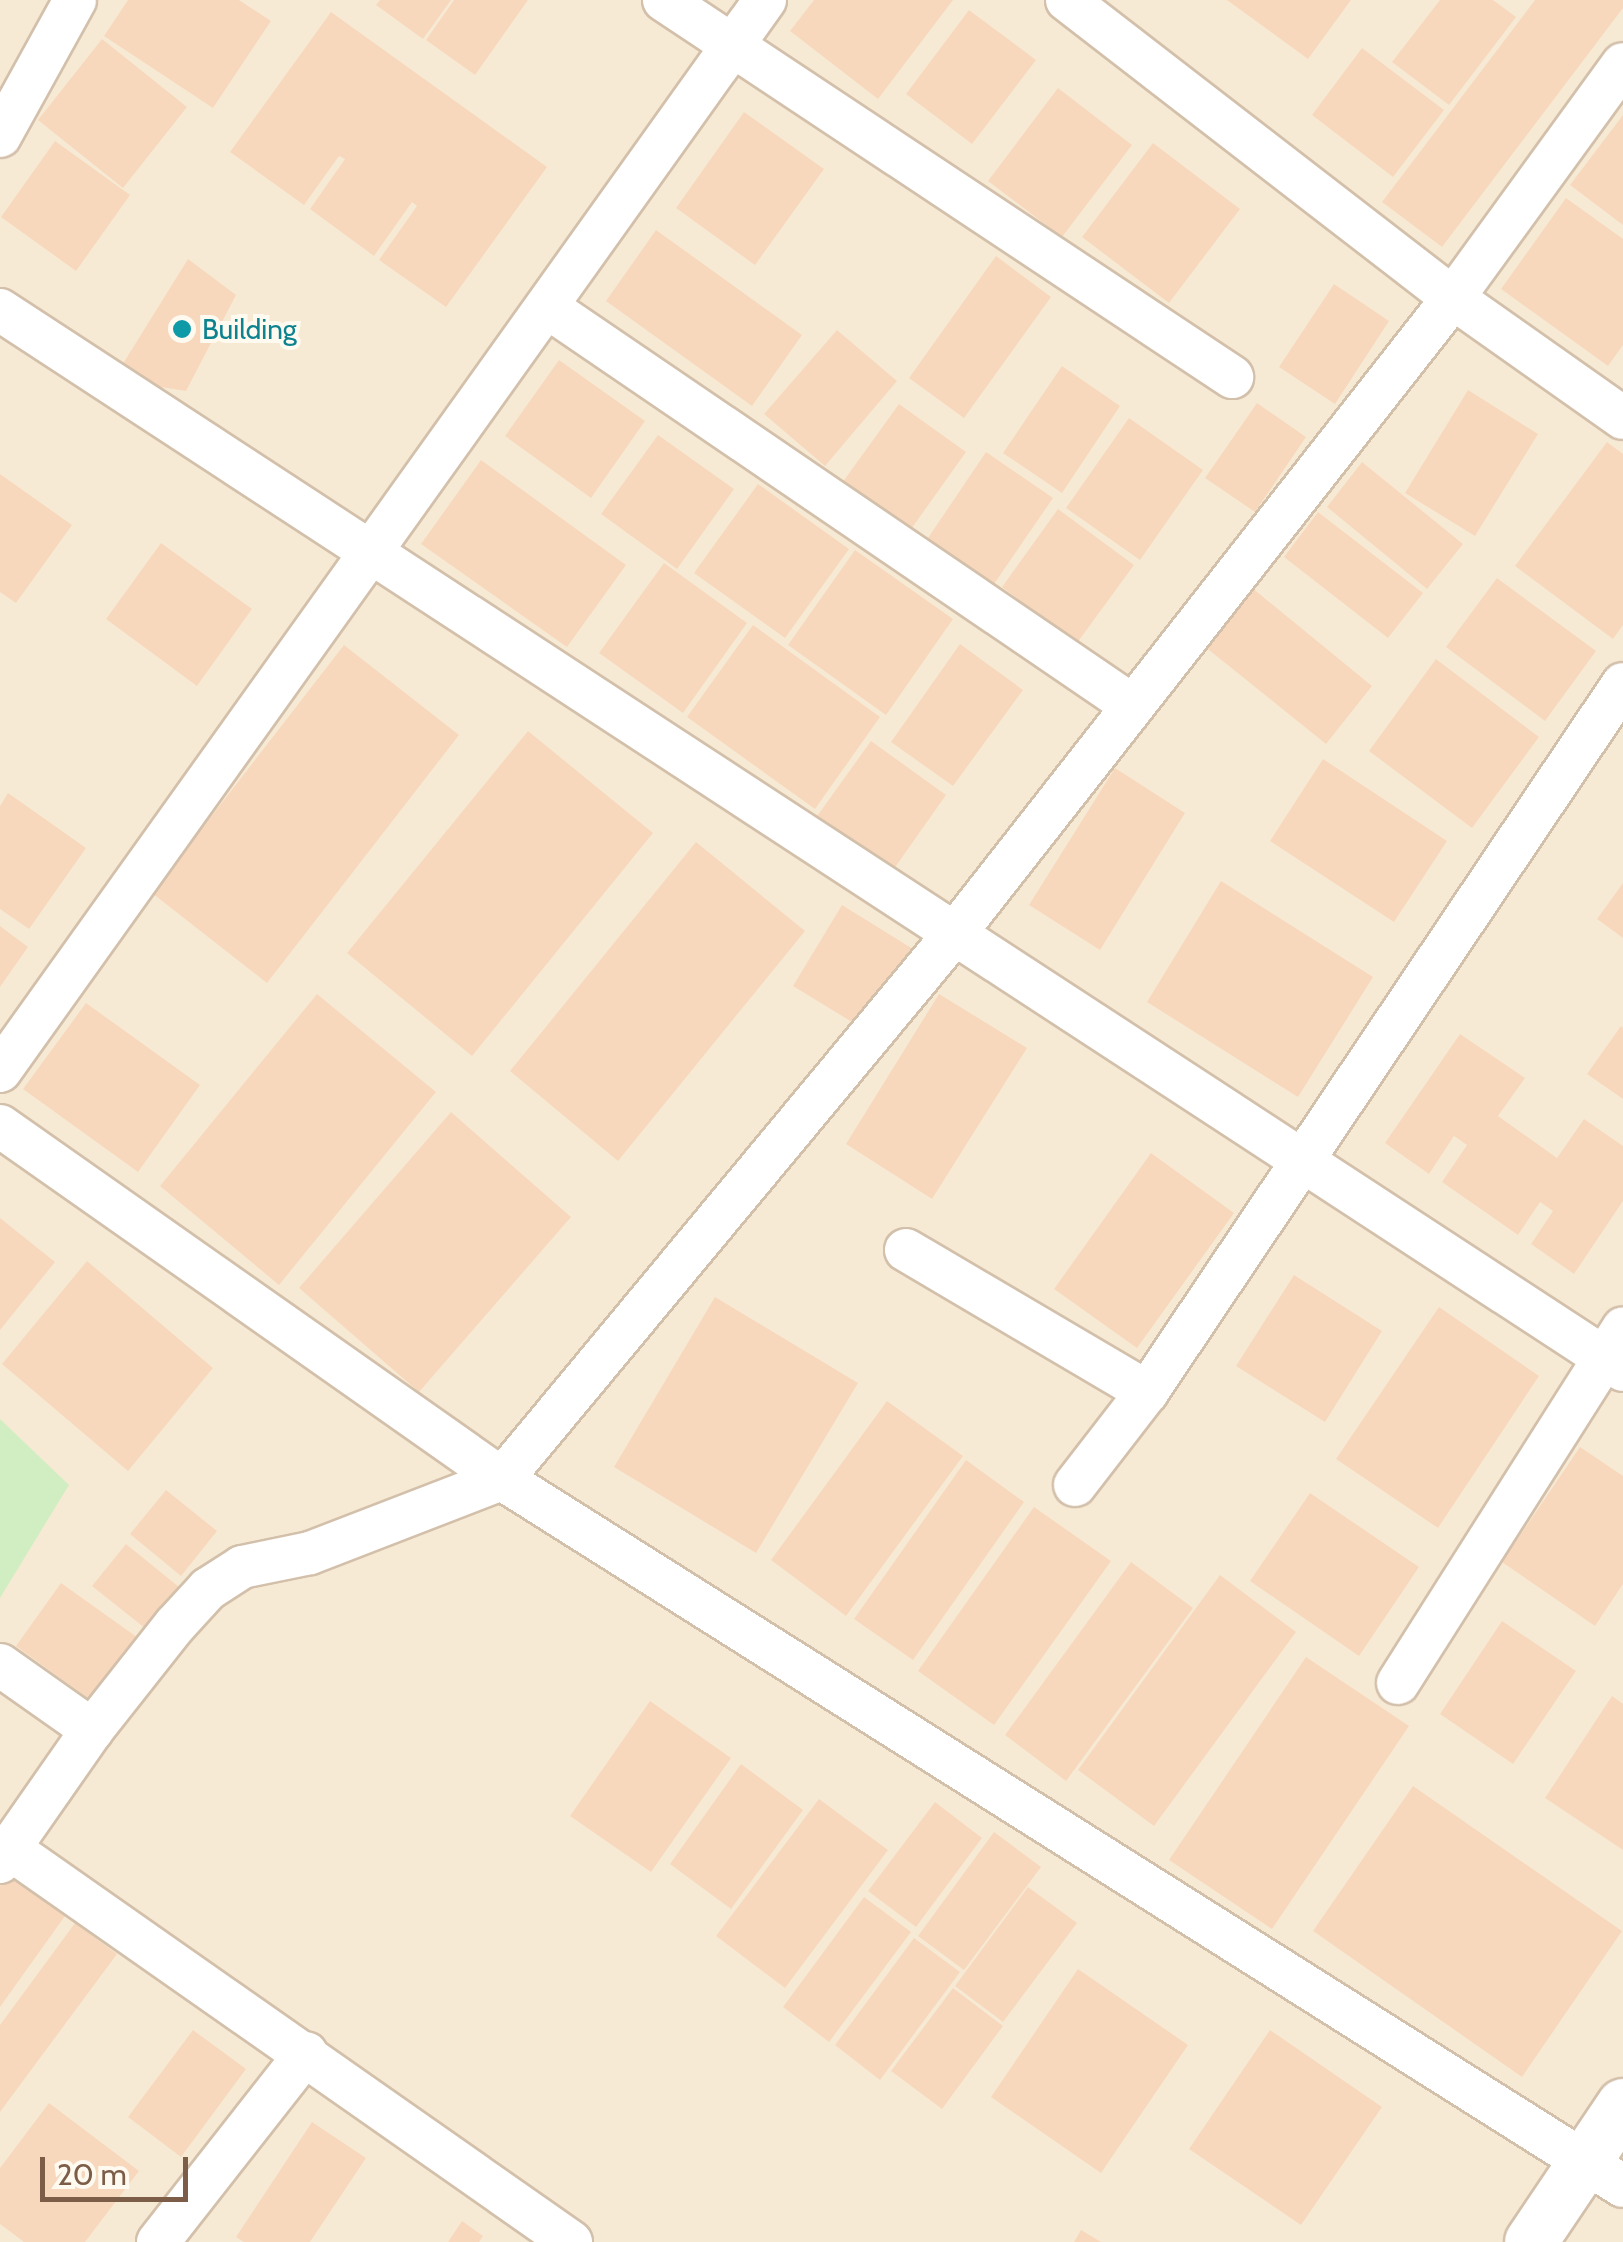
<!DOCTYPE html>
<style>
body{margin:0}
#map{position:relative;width:1623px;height:2242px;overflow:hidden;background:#fef7e7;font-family:Cabin,sans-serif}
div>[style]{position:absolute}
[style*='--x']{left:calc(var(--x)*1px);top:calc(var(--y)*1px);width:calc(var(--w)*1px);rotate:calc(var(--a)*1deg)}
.residential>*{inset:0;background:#f7ead5}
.green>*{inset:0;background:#d1eec3}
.building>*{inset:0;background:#f7d8bc}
.roads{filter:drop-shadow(2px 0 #d3c0ab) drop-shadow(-2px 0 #d3c0ab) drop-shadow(0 2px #d3c0ab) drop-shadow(0 -2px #d3c0ab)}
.minor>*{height:42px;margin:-21px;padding:0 21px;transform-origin:21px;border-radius:21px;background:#fff}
.tertiary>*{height:52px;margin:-26px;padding:0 26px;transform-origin:26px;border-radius:26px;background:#fff}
.dots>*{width:28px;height:28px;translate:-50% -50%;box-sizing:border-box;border:5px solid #fffaf0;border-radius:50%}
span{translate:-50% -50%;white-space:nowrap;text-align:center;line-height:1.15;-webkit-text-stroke:8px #fffaf0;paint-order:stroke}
.culture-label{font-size:28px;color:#0d838f}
.left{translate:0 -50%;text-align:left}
.scale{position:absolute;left:40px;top:2157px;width:148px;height:45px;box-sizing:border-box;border:5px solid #7c5e48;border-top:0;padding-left:12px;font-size:30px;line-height:35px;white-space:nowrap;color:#7c5e48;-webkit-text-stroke:8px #fffaf0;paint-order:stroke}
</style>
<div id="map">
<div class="residential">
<div style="clip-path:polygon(0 0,1623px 0,1623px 2242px,0 2242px)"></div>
</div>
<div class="green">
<div style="clip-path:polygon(0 1419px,69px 1485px,0 1598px)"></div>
</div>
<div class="building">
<div style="clip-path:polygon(128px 0,239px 0,271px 21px,213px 108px,104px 36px)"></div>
<div style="clip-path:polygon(380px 0,451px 0,423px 39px,376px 5px)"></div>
<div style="clip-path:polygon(454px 0,528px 0,475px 75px,426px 40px)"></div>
<div style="clip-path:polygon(814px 0,953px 0,878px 99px,790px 31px)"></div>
<div style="clip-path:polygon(1227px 0,1351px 0,1308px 59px)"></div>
<div style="clip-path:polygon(1440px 0,1493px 0,1516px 17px,1449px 105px,1392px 62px)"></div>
<div style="clip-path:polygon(1535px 0,1623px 0,1623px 8px,1442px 247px,1382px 202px)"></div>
<div style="clip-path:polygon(969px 10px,1036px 60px,972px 144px,906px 94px)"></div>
<div style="clip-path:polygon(331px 12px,547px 167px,446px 307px,379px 260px,417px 206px,412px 202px,374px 256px,310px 209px,345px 159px,339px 156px,304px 205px,230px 152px)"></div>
<div style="clip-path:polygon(102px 39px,187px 107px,123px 188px,38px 120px)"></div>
<div style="clip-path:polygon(1362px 48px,1444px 110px,1393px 177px,1312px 115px)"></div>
<div style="clip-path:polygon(1058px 88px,1132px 145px,1062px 237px,988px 181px)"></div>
<div style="clip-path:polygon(744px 112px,824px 169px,755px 265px,676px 208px)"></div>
<div style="clip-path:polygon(1623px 115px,1623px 225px,1570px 185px)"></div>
<div style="clip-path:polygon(55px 141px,130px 195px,76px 271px,1px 217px)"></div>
<div style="clip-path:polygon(1153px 143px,1240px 209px,1169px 303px,1082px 237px)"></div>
<div style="clip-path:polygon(1566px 198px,1623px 239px,1623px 345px,1608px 366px,1501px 289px)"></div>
<div style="clip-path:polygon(656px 230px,802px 335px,752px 406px,606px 301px)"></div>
<div style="clip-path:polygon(996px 256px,1051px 297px,964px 418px,909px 378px)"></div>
<div style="clip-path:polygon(188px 259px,236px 295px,186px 391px,105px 378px,124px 362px)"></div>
<div style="clip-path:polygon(1334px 284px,1389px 321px,1335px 404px,1279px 367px)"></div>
<div style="clip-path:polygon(837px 330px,897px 381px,825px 466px,764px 414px)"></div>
<div style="clip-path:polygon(559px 360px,645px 421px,591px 498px,505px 436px)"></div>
<div style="clip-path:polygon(1062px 366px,1120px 406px,1062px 493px,1003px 453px)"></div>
<div style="clip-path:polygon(1468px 390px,1538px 434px,1475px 536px,1405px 493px)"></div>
<div style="clip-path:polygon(1257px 403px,1306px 437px,1255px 512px,1205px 478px)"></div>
<div style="clip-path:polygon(899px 404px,966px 452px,909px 532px,842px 483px)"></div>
<div style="clip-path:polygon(1129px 418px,1203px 470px,1140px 560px,1066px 508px)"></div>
<div style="clip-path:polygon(658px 435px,734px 489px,677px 569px,601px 514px)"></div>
<div style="clip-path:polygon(1607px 442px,1623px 454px,1623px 625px,1613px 639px,1515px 566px)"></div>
<div style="clip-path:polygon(986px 452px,1053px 498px,992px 587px,926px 541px)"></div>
<div style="clip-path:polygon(481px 460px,626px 565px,567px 647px,421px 544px)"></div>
<div style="clip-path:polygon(1362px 462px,1463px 544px,1427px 589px,1327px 507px)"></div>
<div style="clip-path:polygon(0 474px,72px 525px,16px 603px,0 592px)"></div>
<div style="clip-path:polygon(758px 484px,849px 549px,785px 638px,694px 573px)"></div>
<div style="clip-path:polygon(1058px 509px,1134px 565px,1077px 643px,1002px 587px)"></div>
<div style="clip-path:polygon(1318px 512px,1423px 593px,1388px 638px,1284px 557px)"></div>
<div style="clip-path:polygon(161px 543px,252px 609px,197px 686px,106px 619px)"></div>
<div style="clip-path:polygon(855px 550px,953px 619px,886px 715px,788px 645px)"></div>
<div style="clip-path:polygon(664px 563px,747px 623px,683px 713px,599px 653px)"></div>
<div style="clip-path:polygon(1497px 578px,1596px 651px,1545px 721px,1446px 647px)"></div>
<div style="clip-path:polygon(1251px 587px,1372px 686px,1326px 744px,1204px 646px)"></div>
<div style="clip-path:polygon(753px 625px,880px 717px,815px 809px,687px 717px)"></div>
<div style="clip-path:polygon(960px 644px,1023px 690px,953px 786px,891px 742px)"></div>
<div style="clip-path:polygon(344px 645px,459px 735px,267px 983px,152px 893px)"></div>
<div style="clip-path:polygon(1436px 659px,1539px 737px,1472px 828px,1369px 751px)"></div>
<div style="clip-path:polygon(528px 731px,653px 833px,472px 1056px,347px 953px)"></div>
<div style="clip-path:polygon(871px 741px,946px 795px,891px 873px,815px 819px)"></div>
<div style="clip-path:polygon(1323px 759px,1447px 841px,1394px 922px,1270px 841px)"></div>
<div style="clip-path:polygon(1115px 768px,1185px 813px,1100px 950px,1029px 905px)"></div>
<div style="clip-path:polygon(8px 793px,86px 848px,29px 929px,0 909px,0 806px)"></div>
<div style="clip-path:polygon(696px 842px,805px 931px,618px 1161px,510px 1071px)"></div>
<div style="clip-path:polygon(1221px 881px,1373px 977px,1298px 1097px,1147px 1002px)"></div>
<div style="clip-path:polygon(1623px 883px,1623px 938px,1597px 919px)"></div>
<div style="clip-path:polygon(842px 905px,913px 949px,865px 1030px,793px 986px)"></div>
<div style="clip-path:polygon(0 926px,28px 947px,0 987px)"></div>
<div style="clip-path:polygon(317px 994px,436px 1092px,279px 1285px,160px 1186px)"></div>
<div style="clip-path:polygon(939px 994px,1027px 1048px,932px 1199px,846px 1144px)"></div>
<div style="clip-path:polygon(86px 1003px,200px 1085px,138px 1172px,23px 1089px)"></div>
<div style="clip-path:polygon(1621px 1026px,1623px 1028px,1623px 1099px,1587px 1074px)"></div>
<div style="clip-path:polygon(1460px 1034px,1525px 1078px,1498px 1116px,1557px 1158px,1584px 1119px,1623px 1146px,1623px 1201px,1574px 1274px,1531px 1244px,1553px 1211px,1540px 1202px,1518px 1235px,1442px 1182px,1467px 1145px,1454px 1136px,1429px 1174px,1385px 1143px)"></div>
<div style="clip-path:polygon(451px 1112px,571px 1217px,419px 1392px,299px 1288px)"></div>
<div style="clip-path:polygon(1151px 1153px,1234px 1213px,1137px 1348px,1054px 1289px)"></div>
<div style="clip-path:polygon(0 1218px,55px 1262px,0 1330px)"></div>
<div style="clip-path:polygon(87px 1261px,213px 1368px,128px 1471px,2px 1364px)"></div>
<div style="clip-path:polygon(1294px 1275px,1382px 1331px,1325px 1422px,1236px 1366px)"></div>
<div style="clip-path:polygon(715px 1297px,858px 1383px,756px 1553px,614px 1467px)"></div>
<div style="clip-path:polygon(1439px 1307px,1539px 1376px,1438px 1528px,1336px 1459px)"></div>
<div style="clip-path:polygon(887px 1401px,963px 1456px,846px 1616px,771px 1560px)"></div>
<div style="clip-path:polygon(1580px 1447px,1623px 1476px,1623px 1584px,1595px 1626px,1502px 1562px)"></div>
<div style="clip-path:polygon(966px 1460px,1024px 1502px,913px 1660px,854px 1619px)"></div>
<div style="clip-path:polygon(166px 1490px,217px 1531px,181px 1576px,130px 1534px)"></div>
<div style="clip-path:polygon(1310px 1493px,1419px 1567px,1359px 1656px,1250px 1581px)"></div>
<div style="clip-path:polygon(1034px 1507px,1111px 1561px,994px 1725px,918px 1671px)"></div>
<div style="clip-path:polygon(126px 1544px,184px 1591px,151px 1633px,92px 1586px)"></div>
<div style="clip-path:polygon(1131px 1562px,1193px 1608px,1066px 1781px,1005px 1735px)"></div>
<div style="clip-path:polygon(1220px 1575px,1296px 1632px,1154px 1826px,1078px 1770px)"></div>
<div style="clip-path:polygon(61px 1583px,141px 1640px,96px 1704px,16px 1646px)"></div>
<div style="clip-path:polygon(1502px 1621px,1576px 1671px,1513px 1764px,1440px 1714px)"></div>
<div style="clip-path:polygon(1306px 1657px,1409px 1726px,1272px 1929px,1169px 1860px)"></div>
<div style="clip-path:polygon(1612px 1696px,1623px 1704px,1623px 1850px,1545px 1798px)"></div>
<div style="clip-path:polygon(650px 1701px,731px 1758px,651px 1872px,570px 1816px)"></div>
<div style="clip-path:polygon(741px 1764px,803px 1810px,731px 1909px,670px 1864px)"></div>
<div style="clip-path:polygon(1413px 1786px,1622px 1931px,1522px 2077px,1313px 1931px)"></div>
<div style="clip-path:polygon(819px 1799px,888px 1850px,785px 1988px,716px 1936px)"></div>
<div style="clip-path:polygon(935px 1802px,982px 1838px,916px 1927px,868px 1891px)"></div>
<div style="clip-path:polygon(994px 1832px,1041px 1867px,964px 1970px,918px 1936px)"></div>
<div style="clip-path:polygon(13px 1867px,70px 1909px,0 2007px,0 1886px)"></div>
<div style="clip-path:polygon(1028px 1887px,1077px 1923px,1003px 2022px,955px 1986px)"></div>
<div style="clip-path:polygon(864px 1897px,911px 1932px,829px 2042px,783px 2007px)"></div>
<div style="clip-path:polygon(75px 1923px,117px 1954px,0 2112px,0 2025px)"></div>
<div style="clip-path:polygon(914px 1938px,960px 1972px,880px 2080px,835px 2045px)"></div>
<div style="clip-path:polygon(1078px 1969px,1188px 2045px,1101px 2173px,991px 2097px)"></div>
<div style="clip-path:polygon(953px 1988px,1003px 2026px,942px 2109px,891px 2071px)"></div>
<div style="clip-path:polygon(193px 2030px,246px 2069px,181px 2157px,128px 2117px)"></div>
<div style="clip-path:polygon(1270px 2030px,1382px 2107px,1301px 2225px,1189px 2149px)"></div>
<div style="clip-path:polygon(49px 2103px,139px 2171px,85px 2242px,24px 2242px,0 2224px,0 2168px)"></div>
<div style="clip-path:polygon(312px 2122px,366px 2158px,310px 2242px,244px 2242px,236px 2237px)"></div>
<div style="clip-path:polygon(462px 2221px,483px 2236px,479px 2242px,448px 2242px)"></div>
<div style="clip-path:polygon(1081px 2230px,1101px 2242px,1074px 2242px)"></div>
</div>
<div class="roads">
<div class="minor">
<div style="--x:664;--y:0;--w:682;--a:33.57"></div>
<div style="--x:1067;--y:0;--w:488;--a:37.7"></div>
<div style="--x:1453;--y:298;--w:208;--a:35.2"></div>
<div style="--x:0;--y:136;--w:155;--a:-61.1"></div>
<div style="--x:547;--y:307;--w:709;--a:34.25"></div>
<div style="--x:0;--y:310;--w:1938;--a:33.15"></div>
<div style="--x:0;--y:1071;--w:1316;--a:-54.46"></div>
<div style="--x:0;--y:1126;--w:614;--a:35.11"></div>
<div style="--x:502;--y:1479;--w:1325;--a:32.24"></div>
<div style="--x:906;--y:1250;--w:280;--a:30.5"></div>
<div style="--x:1075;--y:1485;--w:118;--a:-52.3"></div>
<div style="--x:1147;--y:1392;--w:853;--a:-56.09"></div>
<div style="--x:0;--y:1665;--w:113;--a:35.2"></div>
<div style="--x:92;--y:1730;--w:161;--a:124.9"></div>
<div style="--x:1398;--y:1683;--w:420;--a:-57.6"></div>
<div style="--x:92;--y:1730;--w:134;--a:-51.7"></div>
<div style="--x:175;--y:1625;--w:49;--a:-47.5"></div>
<div style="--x:208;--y:1589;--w:40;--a:-32.9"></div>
<div style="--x:242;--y:1567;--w:69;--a:-11.6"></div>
<div style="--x:310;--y:1553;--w:206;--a:-21.1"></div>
<div style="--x:502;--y:1479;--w:711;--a:-50.31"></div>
<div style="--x:956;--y:932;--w:806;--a:-51.91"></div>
<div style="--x:1453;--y:298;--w:289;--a:-54"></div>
<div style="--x:10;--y:1849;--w:685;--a:35.01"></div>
<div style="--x:158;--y:2242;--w:240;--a:-51.9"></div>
</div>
<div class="tertiary">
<div style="--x:1531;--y:2242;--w:165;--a:-56.1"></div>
</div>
</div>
<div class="dots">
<div style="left:182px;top:329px;background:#0f9aa8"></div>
</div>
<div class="culture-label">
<span class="left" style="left:202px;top:329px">Building</span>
</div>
<div class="scale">20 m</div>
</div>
